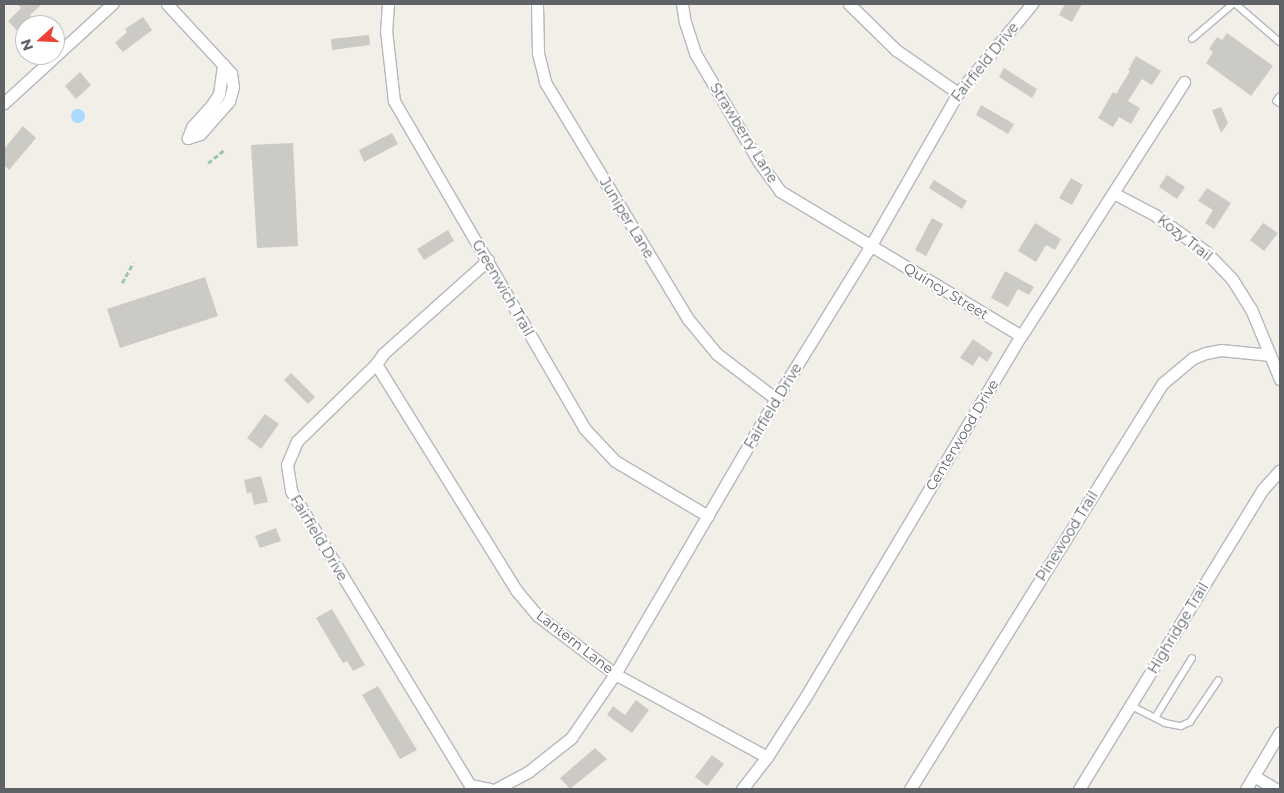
<!DOCTYPE html>
<style>
body{margin:0}
#map{position:relative;width:1284px;height:793px;overflow:hidden;background:#f1efe8;font-family:Montserrat,sans-serif}
div>[style]{position:absolute}
[style*='--x']{left:calc(var(--x)*1px);top:calc(var(--y)*1px);width:calc(var(--w)*1px);rotate:calc(var(--a)*1deg)}
.water>*{inset:0;background:#aadaff}
.round{border-radius:50%}
.building>*{inset:0;background:#cccac5}
.path>*{height:2.5px;margin-top:-1.25px;transform-origin:0;background:repeating-linear-gradient(90deg,#9cc7a9 0 5px,transparent 0 7.5px)}
.roads{filter:drop-shadow(1px 0 #b5b8bc) drop-shadow(-1px 0 #b5b8bc) drop-shadow(0 1px #b5b8bc) drop-shadow(0 -1px #b5b8bc)}
.service>*{height:5.5px;margin:-2.75px;padding:0 2.75px;transform-origin:2.75px;border-radius:2.75px;background:#fff}
.minor>*{height:11px;margin:-5.5px;padding:0 5.5px;transform-origin:5.5px;border-radius:5.5px;background:#fff}
span{translate:-50% -50%;white-space:nowrap;text-align:center;line-height:1.15;-webkit-text-stroke:4px #fff;paint-order:stroke}
.street-label{font-size:14px;color:#5f6368}
.frame{position:absolute;inset:0;border:5px solid #5f6368;pointer-events:none}
.north{position:absolute;left:15px;top:15px;width:50px;height:50px;box-sizing:border-box;background:#fff;border:1px solid #bfc1c3;border-radius:50%;rotate:250deg;font-size:14px;font-weight:700;line-height:20px;text-align:center;color:#5f6368}
.north::after{content:'';display:block;margin:auto;width:18px;height:22px;background:#ea4335;clip-path:polygon(50% 0,100% 100%,50% 72%,0 100%)}
</style>
<div id="map">
<div class="water">
<div class="round" style="left:71px;top:109px;width:14px;height:14px"></div>
</div>
<div class="building">
<div style="clip-path:polygon(17px 4px,42px 4px,30px 15px,32px 18px,18px 32px,8px 21px,21px 8px)"></div>
<div style="clip-path:polygon(1065px 4px,1082px 4px,1072px 22px,1059px 15px)"></div>
<div style="clip-path:polygon(143px 17px,152px 30px,123px 52px,115px 43px,127px 32px,125px 29px)"></div>
<div style="clip-path:polygon(1227px 33px,1273px 66px,1251px 96px,1206px 63px,1213px 52px,1209px 49px,1217px 37px,1222px 40px)"></div>
<div style="clip-path:polygon(369px 35px,370px 45px,332px 50px,331px 39px)"></div>
<div style="clip-path:polygon(1136px 56px,1161px 71px,1152px 85px,1142px 79px,1128px 101px,1140px 108px,1131px 124px,1119px 117px,1113px 127px,1098px 118px,1113px 92px,1116px 94px,1130px 71px,1128px 70px)"></div>
<div style="clip-path:polygon(1004px 68px,1037px 89px,1032px 98px,999px 77px)"></div>
<div style="clip-path:polygon(80px 72px,91px 85px,76px 99px,65px 86px)"></div>
<div style="clip-path:polygon(981px 105px,1014px 124px,1008px 134px,976px 115px)"></div>
<div style="clip-path:polygon(1221px 107px,1228px 123px,1221px 133px,1212px 110px)"></div>
<div style="clip-path:polygon(23px 126px,36px 138px,9px 170px,4px 165px,4px 149px)"></div>
<div style="clip-path:polygon(392px 133px,398px 144px,364px 162px,359px 150px)"></div>
<div style="clip-path:polygon(293px 143px,298px 246px,257px 248px,251px 145px)"></div>
<div style="clip-path:polygon(1167px 175px,1185px 187px,1177px 199px,1159px 187px)"></div>
<div style="clip-path:polygon(1071px 178px,1083px 185px,1072px 205px,1059px 198px)"></div>
<div style="clip-path:polygon(934px 180px,967px 201px,962px 209px,929px 188px)"></div>
<div style="clip-path:polygon(1207px 188px,1231px 203px,1214px 229px,1205px 223px,1213px 210px,1198px 201px)"></div>
<div style="clip-path:polygon(932px 218px,943px 224px,926px 256px,915px 250px)"></div>
<div style="clip-path:polygon(1035px 223px,1061px 239px,1055px 250px,1046px 245px,1036px 262px,1018px 251px)"></div>
<div style="clip-path:polygon(1263px 223px,1278px 233px,1264px 251px,1250px 240px)"></div>
<div style="clip-path:polygon(448px 230px,454px 241px,424px 260px,417px 249px)"></div>
<div style="clip-path:polygon(1005px 271px,1034px 287px,1029px 295px,1018px 289px,1008px 307px,991px 298px)"></div>
<div style="clip-path:polygon(205px 277px,218px 316px,120px 348px,107px 309px)"></div>
<div style="clip-path:polygon(973px 339px,993px 353px,987px 362px,979px 356px,973px 366px,960px 358px)"></div>
<div style="clip-path:polygon(291px 373px,315px 397px,308px 404px,284px 380px)"></div>
<div style="clip-path:polygon(265px 414px,279px 424px,261px 449px,247px 438px)"></div>
<div style="clip-path:polygon(261px 476px,268px 502px,254px 505px,251px 492px,247px 494px,244px 480px)"></div>
<div style="clip-path:polygon(276px 528px,281px 541px,260px 548px,255px 536px)"></div>
<div style="clip-path:polygon(332px 609px,365px 665px,353px 671px,347px 661px,343px 663px,316px 618px)"></div>
<div style="clip-path:polygon(378px 686px,417px 750px,400px 759px,362px 695px)"></div>
<div style="clip-path:polygon(636px 700px,649px 710px,632px 733px,607px 715px,613px 706px,625px 715px)"></div>
<div style="clip-path:polygon(595px 748px,607px 759px,570px 789px,560px 778px)"></div>
<div style="clip-path:polygon(712px 755px,724px 764px,707px 786px,695px 777px)"></div>
</div>
<div class="path">
<div style="--x:208;--y:163;--w:21;--a:-39"></div>
<div style="--x:122;--y:283;--w:23;--a:-61"></div>
</div>
<div class="roads">
<div class="service">
<div style="--x:1236;--y:4;--w:58;--a:40.8"></div>
<div style="--x:1192;--y:39;--w:54;--a:-40.5"></div>
<div style="--x:1280;--y:97;--w:5;--a:127"></div>
<div style="--x:1277;--y:101;--w:4;--a:34"></div>
<div style="--x:1130;--y:705;--w:39;--a:27"></div>
<div style="--x:1165;--y:723;--w:16;--a:11"></div>
<div style="--x:1181;--y:726;--w:10;--a:-24"></div>
<div style="--x:1190;--y:722;--w:50;--a:-55.7"></div>
<div style="--x:1155;--y:718;--w:70;--a:-58.3"></div>
</div>
<div class="minor">
<div style="--x:167;--y:4;--w:94;--a:47.2"></div>
<div style="--x:231;--y:73;--w:14;--a:82"></div>
<div style="--x:233;--y:87;--w:15;--a:106"></div>
<div style="--x:229;--y:101;--w:44;--a:131.3"></div>
<div style="--x:200;--y:134;--w:13;--a:162"></div>
<div style="--x:388;--y:4;--w:26;--a:94"></div>
<div style="--x:386;--y:30;--w:71;--a:83.6"></div>
<div style="--x:394;--y:101;--w:378;--a:59.8"></div>
<div style="--x:584;--y:428;--w:45;--a:46.8"></div>
<div style="--x:615;--y:461;--w:108;--a:30.6"></div>
<div style="--x:537;--y:4;--w:49;--a:88.8"></div>
<div style="--x:538;--y:53;--w:30;--a:76"></div>
<div style="--x:545;--y:82;--w:277;--a:58.9"></div>
<div style="--x:688;--y:319;--w:45;--a:50.4"></div>
<div style="--x:717;--y:354;--w:74;--a:37.3"></div>
<div style="--x:682;--y:4;--w:18;--a:81"></div>
<div style="--x:685;--y:22;--w:33;--a:72"></div>
<div style="--x:695;--y:53;--w:126;--a:59.6"></div>
<div style="--x:759;--y:162;--w:36;--a:54"></div>
<div style="--x:780;--y:191;--w:281;--a:31"></div>
<div style="--x:849;--y:4;--w:66;--a:44.4"></div>
<div style="--x:896;--y:50;--w:75;--a:34.7"></div>
<div style="--x:4;--y:103;--w:147;--a:-42.5"></div>
<div style="--x:188;--y:138;--w:12;--a:-70"></div>
<div style="--x:192;--y:127;--w:28;--a:-48"></div>
<div style="--x:211;--y:106;--w:14;--a:-56"></div>
<div style="--x:219;--y:94;--w:30;--a:-82"></div>
<div style="--x:1115;--y:194;--w:45;--a:27.7"></div>
<div style="--x:1155;--y:215;--w:31;--a:36"></div>
<div style="--x:1180;--y:233;--w:32;--a:36"></div>
<div style="--x:1206;--y:252;--w:37;--a:46"></div>
<div style="--x:1232;--y:279;--w:36;--a:58"></div>
<div style="--x:1251;--y:309;--w:76;--a:67.5"></div>
<div style="--x:488;--y:260;--w:141;--a:138.2"></div>
<div style="--x:383;--y:354;--w:12;--a:125"></div>
<div style="--x:376;--y:364;--w:110;--a:135.7"></div>
<div style="--x:297;--y:441;--w:26;--a:113"></div>
<div style="--x:287;--y:465;--w:26;--a:81"></div>
<div style="--x:291;--y:491;--w:344;--a:58.7"></div>
<div style="--x:470;--y:785;--w:20;--a:11"></div>
<div style="--x:376;--y:364;--w:266;--a:58.2"></div>
<div style="--x:516;--y:590;--w:34;--a:50"></div>
<div style="--x:538;--y:616;--w:96;--a:37"></div>
<div style="--x:615;--y:674;--w:173;--a:28.6"></div>
<div style="--x:1254;--y:776;--w:26;--a:31"></div>
<div style="--x:496;--y:789;--w:36;--a:-28"></div>
<div style="--x:528;--y:772;--w:55;--a:-38.3"></div>
<div style="--x:571;--y:738;--w:78;--a:-55.5"></div>
<div style="--x:615;--y:674;--w:319;--a:-59.7"></div>
<div style="--x:776;--y:399;--w:181;--a:-58.3"></div>
<div style="--x:871;--y:245;--w:175;--a:-60.2"></div>
<div style="--x:958;--y:93;--w:116;--a:-50.3"></div>
<div style="--x:742;--y:789;--w:41;--a:-52"></div>
<div style="--x:767;--y:757;--w:72;--a:-57.4"></div>
<div style="--x:806;--y:696;--w:419;--a:-59.2"></div>
<div style="--x:1021;--y:336;--w:302;--a:-57.3"></div>
<div style="--x:910;--y:789;--w:478;--a:-58.1"></div>
<div style="--x:1163;--y:383;--w:39;--a:-40"></div>
<div style="--x:1193;--y:358;--w:14;--a:-21"></div>
<div style="--x:1206;--y:353;--w:15;--a:-11"></div>
<div style="--x:1221;--y:350;--w:49;--a:5.8"></div>
<div style="--x:1079;--y:789;--w:352;--a:-58.5"></div>
<div style="--x:1263;--y:489;--w:25;--a:-48"></div>
<div style="--x:1246;--y:789;--w:66;--a:-59.2"></div>
</div>
</div>
<div class="street-label">
<span style="left:985px;top:62px;rotate:-51deg">Fairfield Drive</span>
<span style="left:744px;top:133px;rotate:58deg">Strawberry Lane</span>
<span style="left:627px;top:218px;rotate:59deg">Juniper Lane</span>
<span style="left:1185px;top:238px;rotate:38deg">Kozy Trail</span>
<span style="left:503px;top:288px;rotate:60deg">Greenwich Trail</span>
<span style="left:946px;top:291px;rotate:31deg">Quincy Street</span>
<span style="left:773px;top:406px;rotate:-59deg">Fairfield Drive</span>
<span style="left:962px;top:435px;rotate:-59deg">Centerwood Drive</span>
<span style="left:1067px;top:536px;rotate:-58deg">Pinewood Trail</span>
<span style="left:319px;top:538px;rotate:59deg">Fairfield Drive</span>
<span style="left:1178px;top:628px;rotate:-59deg">Highridge Trail</span>
<span style="left:575px;top:642px;rotate:38deg">Lantern Lane</span>
</div>
<div class="frame"></div>
<div class="north">N</div>
</div>
